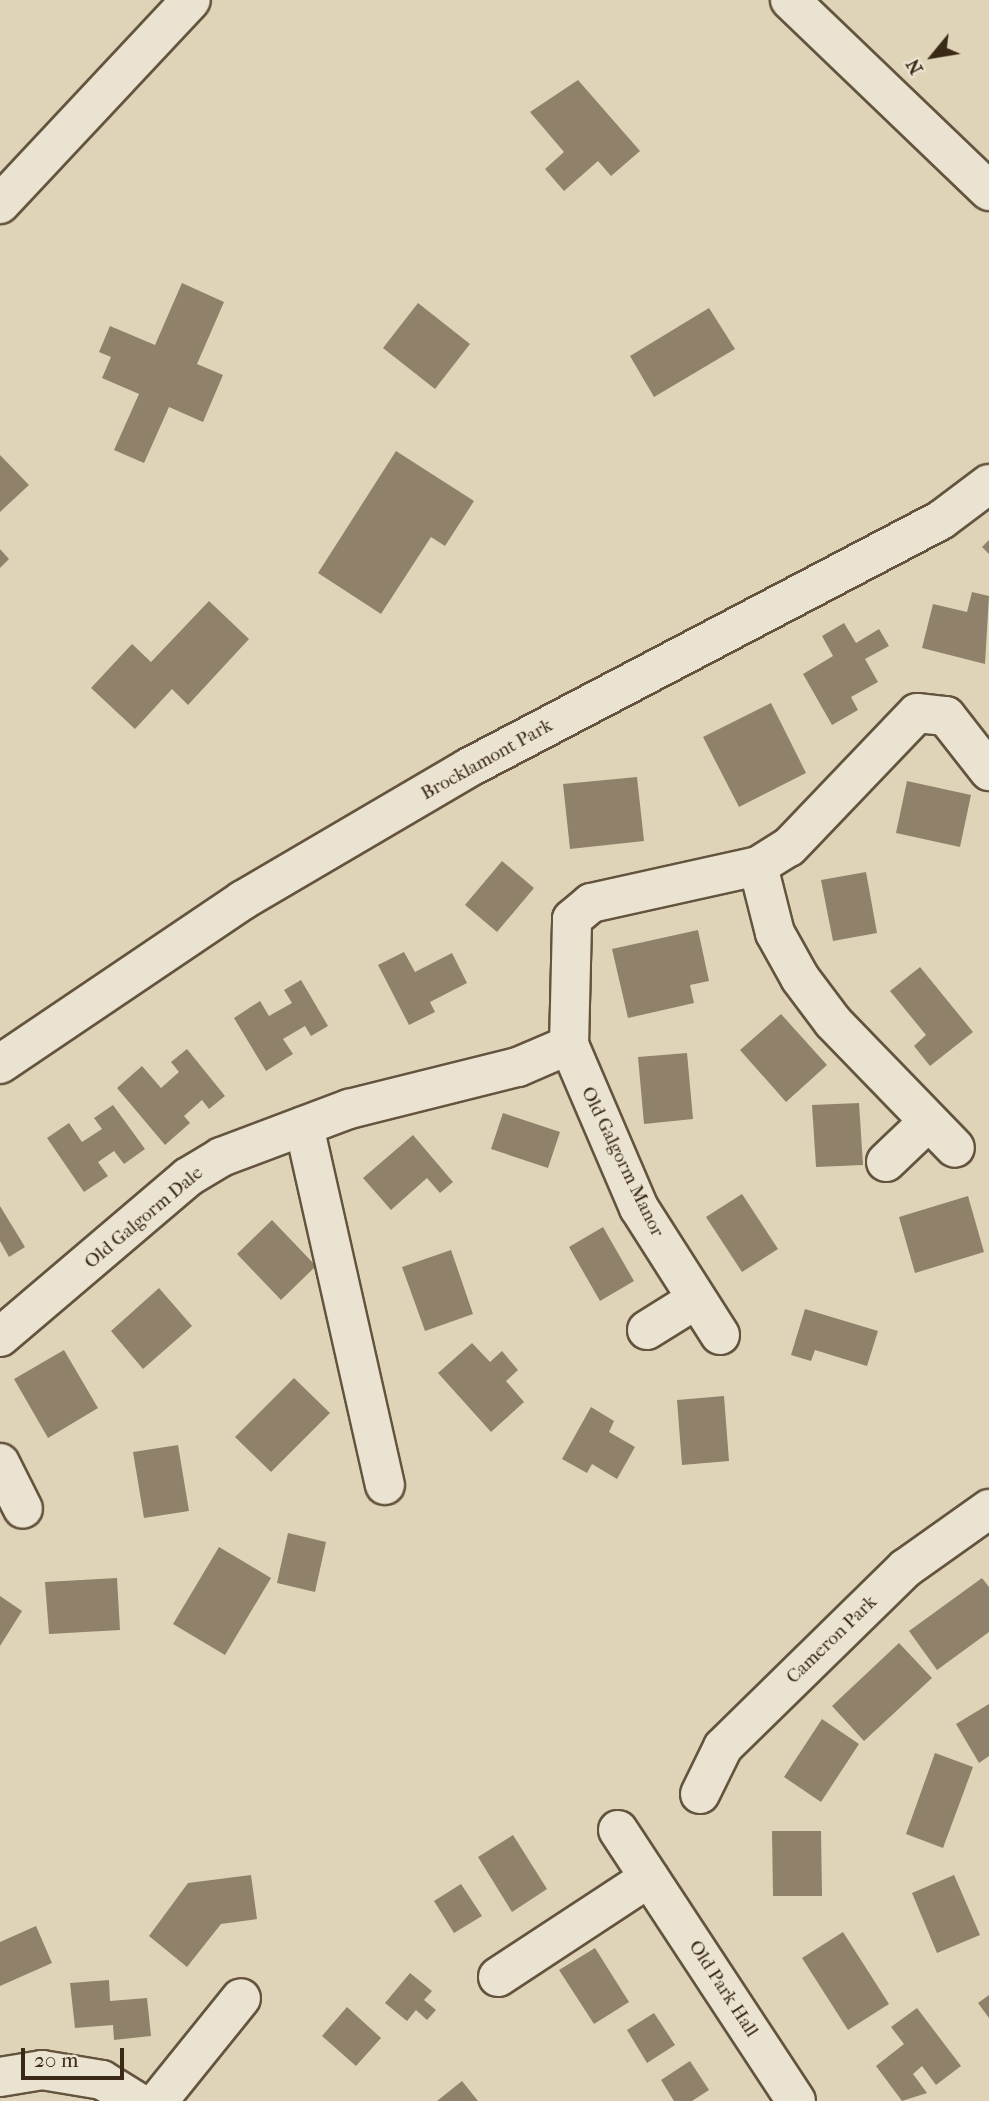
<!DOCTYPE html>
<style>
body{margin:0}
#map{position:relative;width:989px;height:2101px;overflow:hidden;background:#e0d4b8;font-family:"IM FELL French Canon",serif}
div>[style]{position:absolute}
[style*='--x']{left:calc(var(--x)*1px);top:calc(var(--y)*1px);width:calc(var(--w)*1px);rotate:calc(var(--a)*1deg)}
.building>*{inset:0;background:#90826a}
.roads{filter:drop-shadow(2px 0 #64543e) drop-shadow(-2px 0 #64543e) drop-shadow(0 2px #64543e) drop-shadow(0 -2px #64543e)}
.minor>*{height:38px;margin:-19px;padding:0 19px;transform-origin:19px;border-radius:19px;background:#ebe3d1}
span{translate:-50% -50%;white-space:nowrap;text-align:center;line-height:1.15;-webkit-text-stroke:6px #ebe3d1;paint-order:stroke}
.street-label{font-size:19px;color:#3a2916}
.north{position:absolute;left:898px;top:21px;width:70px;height:70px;-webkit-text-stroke:5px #ebe3d1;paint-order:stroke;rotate:240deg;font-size:19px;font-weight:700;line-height:28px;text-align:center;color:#3a2916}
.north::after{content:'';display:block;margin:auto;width:24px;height:32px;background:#3a2916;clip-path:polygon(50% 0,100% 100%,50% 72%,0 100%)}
.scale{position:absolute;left:21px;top:2048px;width:103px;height:32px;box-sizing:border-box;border:4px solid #3a2916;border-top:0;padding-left:9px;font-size:21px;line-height:24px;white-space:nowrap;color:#3a2916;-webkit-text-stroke:5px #ebe3d1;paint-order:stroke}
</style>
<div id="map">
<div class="building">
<div style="clip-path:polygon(578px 80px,640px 151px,611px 176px,598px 161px,564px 191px,545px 169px,564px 152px,530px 112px)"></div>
<div style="clip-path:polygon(182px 283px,224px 302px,197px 364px,223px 375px,203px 422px,169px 407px,144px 463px,114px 450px,139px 394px,102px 378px,111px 357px,99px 352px,110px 326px,155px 345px)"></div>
<div style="clip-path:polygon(418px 303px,470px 344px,435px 389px,383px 348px)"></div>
<div style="clip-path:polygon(709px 308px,735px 349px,654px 397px,630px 356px)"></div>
<div style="clip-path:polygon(396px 451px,474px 501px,445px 546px,431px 537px,381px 614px,318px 573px)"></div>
<div style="clip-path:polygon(0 455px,29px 485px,0 512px)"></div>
<div style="clip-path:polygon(989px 540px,989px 554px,982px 547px)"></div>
<div style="clip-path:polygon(0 549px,9px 559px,0 568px)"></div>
<div style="clip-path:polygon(972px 592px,989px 596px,985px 664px,922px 648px,933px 604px,967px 612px)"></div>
<div style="clip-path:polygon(209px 601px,249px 639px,188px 705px,172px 689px,135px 729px,91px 688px,132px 644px,151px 662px)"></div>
<div style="clip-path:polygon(844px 623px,856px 643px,879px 629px,889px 646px,865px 659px,878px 682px,851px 697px,858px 710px,832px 725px,803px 674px,833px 656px,822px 636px)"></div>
<div style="clip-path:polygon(771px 703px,806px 773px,739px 807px,703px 737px)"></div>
<div style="clip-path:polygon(637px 777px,644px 841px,570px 849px,563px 784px)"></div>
<div style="clip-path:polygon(907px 781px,971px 795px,960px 847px,896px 833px)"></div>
<div style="clip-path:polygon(502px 861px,534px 888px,497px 932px,465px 905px)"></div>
<div style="clip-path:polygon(866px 872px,877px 933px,833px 941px,821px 880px)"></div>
<div style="clip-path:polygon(698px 930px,709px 981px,690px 985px,694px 1003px,628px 1018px,612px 949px)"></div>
<div style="clip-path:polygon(404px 952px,415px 972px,452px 953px,467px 983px,430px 1002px,435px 1012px,409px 1025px,378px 965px)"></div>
<div style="clip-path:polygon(920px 967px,973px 1032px,930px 1066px,914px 1046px,926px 1035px,890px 991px)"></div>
<div style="clip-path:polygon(301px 980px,328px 1026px,311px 1036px,305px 1026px,283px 1039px,293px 1054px,266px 1071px,234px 1018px,260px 1001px,269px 1016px,292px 1003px,284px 990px)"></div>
<div style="clip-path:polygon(781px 1014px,827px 1065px,786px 1102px,740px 1050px)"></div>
<div style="clip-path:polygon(187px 1049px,225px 1096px,209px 1109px,202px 1100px,184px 1116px,190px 1123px,165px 1145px,117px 1088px,142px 1066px,161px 1088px,179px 1072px,171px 1062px)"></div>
<div style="clip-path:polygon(687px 1053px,693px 1119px,644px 1124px,638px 1057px)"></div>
<div style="clip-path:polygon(859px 1103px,863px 1165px,816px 1167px,812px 1105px)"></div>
<div style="clip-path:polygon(113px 1105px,145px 1149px,124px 1164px,114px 1151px,98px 1162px,108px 1176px,84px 1192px,47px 1138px,69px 1123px,82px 1142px,102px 1129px,94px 1118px)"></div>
<div style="clip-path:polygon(503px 1113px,560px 1132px,548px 1168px,491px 1149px)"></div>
<div style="clip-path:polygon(413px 1135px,453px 1182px,440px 1193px,427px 1178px,391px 1210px,363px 1178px)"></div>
<div style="clip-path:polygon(742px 1194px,778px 1249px,742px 1272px,706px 1217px)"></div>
<div style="clip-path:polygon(968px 1196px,984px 1252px,915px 1273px,899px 1217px)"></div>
<div style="clip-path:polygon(0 1206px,25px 1247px,9px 1257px,0 1241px)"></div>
<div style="clip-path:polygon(272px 1220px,316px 1266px,281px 1300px,237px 1254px)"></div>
<div style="clip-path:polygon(603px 1227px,634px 1281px,600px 1301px,569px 1247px)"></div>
<div style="clip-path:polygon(451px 1250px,473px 1314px,425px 1331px,402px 1267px)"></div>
<div style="clip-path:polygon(159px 1288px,192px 1326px,143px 1369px,111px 1331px)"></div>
<div style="clip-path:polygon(805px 1309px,878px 1331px,867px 1366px,815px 1350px,811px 1361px,791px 1355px)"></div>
<div style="clip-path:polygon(472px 1343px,490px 1362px,502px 1351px,518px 1370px,506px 1381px,524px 1402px,491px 1432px,438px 1373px)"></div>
<div style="clip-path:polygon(64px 1350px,98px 1408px,48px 1438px,14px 1379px)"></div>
<div style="clip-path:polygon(294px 1378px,330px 1413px,271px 1472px,235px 1437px)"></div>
<div style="clip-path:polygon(724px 1396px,729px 1461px,682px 1465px,677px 1400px)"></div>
<div style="clip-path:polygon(591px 1407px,614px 1421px,609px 1432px,635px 1447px,617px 1479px,592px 1464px,587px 1473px,562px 1459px)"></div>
<div style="clip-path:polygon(178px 1445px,189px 1511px,144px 1518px,133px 1452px)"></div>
<div style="clip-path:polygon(288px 1533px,326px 1542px,315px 1592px,277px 1583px)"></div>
<div style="clip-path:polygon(219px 1547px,271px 1578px,225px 1655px,173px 1624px)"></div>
<div style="clip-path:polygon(117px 1578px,120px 1630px,49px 1634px,45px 1582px)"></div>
<div style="clip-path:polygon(982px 1578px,989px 1587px,989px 1632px,937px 1670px,909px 1631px)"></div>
<div style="clip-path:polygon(0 1596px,22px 1611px,0 1646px)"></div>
<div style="clip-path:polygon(899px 1643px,932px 1678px,864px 1741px,832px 1706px)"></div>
<div style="clip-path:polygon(989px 1704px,989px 1756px,979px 1763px,956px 1724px)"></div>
<div style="clip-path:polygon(822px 1719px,859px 1744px,821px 1802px,784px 1777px)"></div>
<div style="clip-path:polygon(935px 1753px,973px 1767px,943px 1848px,906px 1834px)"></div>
<div style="clip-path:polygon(772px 1831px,821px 1831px,822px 1896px,773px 1896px)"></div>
<div style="clip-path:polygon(513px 1835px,547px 1889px,512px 1912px,478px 1857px)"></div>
<div style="clip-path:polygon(251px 1875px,257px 1919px,221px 1924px,187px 1967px,149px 1936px,188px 1883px)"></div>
<div style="clip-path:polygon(954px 1875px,980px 1935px,937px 1953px,912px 1893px)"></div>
<div style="clip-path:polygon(461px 1884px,482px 1916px,454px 1933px,434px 1901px)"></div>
<div style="clip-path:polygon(36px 1926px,52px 1963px,0 1986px,0 1942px)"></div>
<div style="clip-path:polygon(843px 1932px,889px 2004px,848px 2030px,802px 1958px)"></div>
<div style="clip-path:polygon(595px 1948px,629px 2002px,594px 2024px,559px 1970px)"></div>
<div style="clip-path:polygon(410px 1973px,432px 1991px,424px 2000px,436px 2010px,427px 2020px,416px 2010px,407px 2021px,385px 2003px)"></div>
<div style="clip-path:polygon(109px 1980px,110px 2001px,147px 1998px,151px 2036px,114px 2040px,113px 2025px,75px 2028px,70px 1983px)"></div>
<div style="clip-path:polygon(989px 1995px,989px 2018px,978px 2003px)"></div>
<div style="clip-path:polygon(347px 2007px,381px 2038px,356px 2066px,322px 2036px)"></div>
<div style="clip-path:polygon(917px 2008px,961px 2066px,936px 2085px,922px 2066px,913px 2074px,927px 2093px,902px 2101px,876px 2066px,904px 2044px,891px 2027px)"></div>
<div style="clip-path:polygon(654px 2013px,675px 2045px,647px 2063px,627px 2030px)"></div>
<div style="clip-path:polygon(690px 2061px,709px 2090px,692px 2101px,674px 2101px,661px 2080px)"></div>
<div style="clip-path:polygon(462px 2081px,478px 2101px,437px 2101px)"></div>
</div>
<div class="roads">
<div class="minor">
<div style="--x:790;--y:0;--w:276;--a:43.8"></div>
<div style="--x:0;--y:204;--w:279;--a:-46.9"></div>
<div style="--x:758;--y:866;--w:69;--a:75.8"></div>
<div style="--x:775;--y:933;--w:51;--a:60.9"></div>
<div style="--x:800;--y:978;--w:55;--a:53.1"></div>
<div style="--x:833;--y:1022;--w:175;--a:45.9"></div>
<div style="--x:0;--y:1064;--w:293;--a:-34"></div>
<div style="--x:243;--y:900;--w:261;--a:-30.4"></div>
<div style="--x:468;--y:768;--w:534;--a:-27.67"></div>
<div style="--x:941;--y:520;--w:60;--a:-36.9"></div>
<div style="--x:304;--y:1126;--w:368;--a:77.3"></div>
<div style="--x:886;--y:1162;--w:59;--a:-43.6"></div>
<div style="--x:647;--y:1330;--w:57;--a:-32"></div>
<div style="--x:720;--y:1335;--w:151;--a:-122.5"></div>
<div style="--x:639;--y:1208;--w:177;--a:-113.2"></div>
<div style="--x:569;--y:1045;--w:126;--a:-88.6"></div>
<div style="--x:572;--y:919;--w:25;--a:-40"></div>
<div style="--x:591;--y:903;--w:171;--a:-12.5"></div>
<div style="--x:758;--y:866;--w:36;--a:-32"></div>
<div style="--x:789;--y:847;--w:185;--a:-46.3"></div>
<div style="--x:917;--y:713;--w:29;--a:6"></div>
<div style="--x:946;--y:716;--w:70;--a:52"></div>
<div style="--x:0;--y:1337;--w:247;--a:-40.4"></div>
<div style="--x:188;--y:1177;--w:39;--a:-31"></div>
<div style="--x:221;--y:1157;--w:137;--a:-20.6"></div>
<div style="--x:349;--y:1109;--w:174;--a:-14"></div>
<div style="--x:518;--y:1067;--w:56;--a:-23.3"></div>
<div style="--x:0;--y:1463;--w:51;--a:63.4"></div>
<div style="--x:700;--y:1794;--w:52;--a:-63.9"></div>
<div style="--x:723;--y:1747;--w:256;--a:-44.4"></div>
<div style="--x:906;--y:1568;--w:102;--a:-35.4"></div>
<div style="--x:618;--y:1830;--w:324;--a:56.7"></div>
<div style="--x:498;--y:1977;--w:181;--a:-33.3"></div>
<div style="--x:0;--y:2077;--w:43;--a:-9.5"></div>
<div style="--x:42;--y:2070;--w:61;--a:9.5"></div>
<div style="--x:102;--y:2080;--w:40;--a:32"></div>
<div style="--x:158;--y:2101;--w:132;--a:-51.1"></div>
</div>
</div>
<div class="street-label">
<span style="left:487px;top:760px;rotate:-29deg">Brocklamont Park</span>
<span style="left:622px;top:1162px;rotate:64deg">Old Galgorm Manor</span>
<span style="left:144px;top:1218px;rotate:-40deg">Old Galgorm Dale</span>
<span style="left:832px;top:1640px;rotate:-44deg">Cameron Park</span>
<span style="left:723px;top:1989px;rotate:57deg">Old Park Hall</span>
</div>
<div class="north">N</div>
<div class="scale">20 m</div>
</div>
